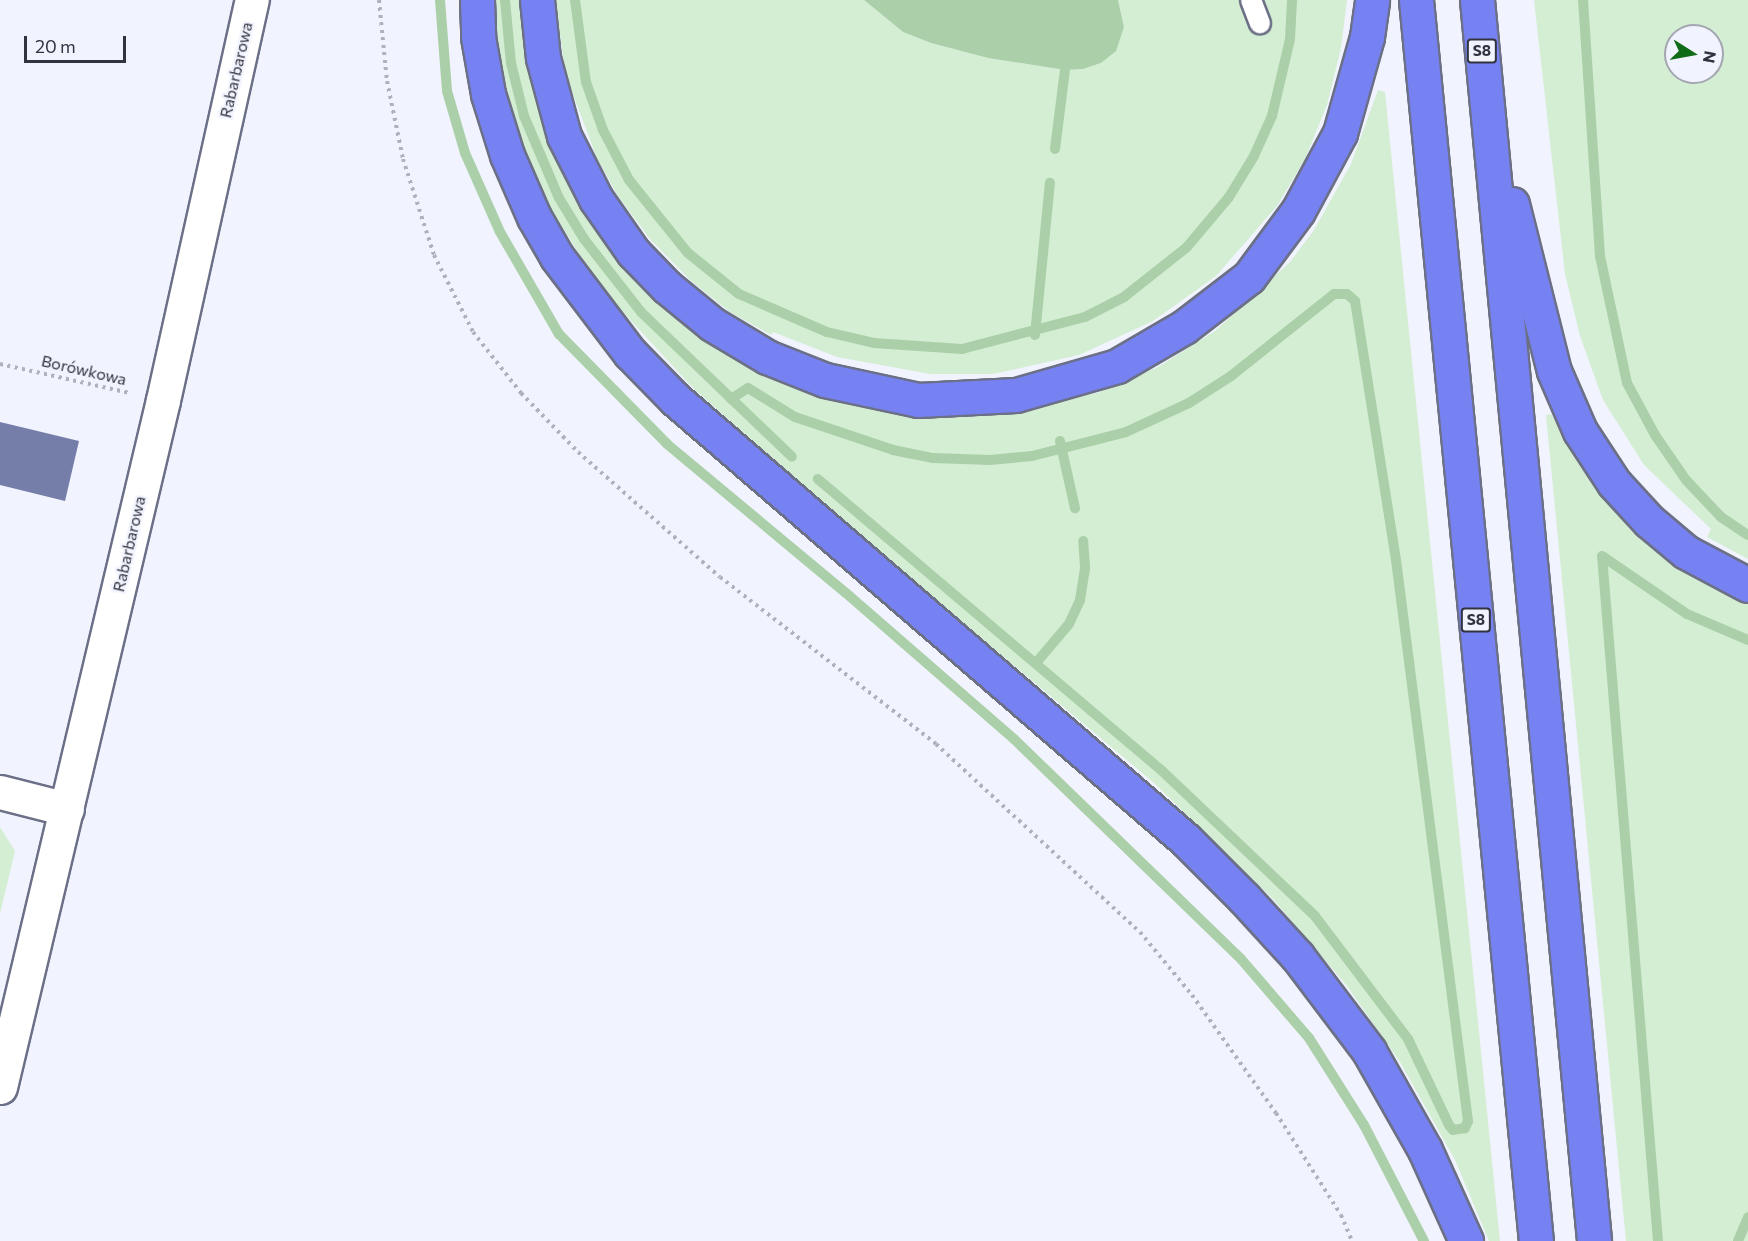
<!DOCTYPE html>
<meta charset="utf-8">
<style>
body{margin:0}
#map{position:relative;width:1748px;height:1241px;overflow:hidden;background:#f1f3fe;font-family:Commissioner,sans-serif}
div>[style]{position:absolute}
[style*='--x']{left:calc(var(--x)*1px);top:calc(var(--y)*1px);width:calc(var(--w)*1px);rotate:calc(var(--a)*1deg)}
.green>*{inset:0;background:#d4eed3}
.water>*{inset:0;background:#abd0a9}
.stream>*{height:10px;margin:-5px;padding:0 5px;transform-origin:5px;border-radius:5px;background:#abd0a9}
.building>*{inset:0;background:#757da9}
.path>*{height:4px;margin-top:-2px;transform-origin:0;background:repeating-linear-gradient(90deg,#afb1bb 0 3px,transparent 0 7.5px)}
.roads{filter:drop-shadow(2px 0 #6c7087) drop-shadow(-2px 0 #6c7087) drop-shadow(0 2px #6c7087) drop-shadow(0 -2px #6c7087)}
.service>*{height:20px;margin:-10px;padding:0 10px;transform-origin:10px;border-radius:10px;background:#fff}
.minor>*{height:33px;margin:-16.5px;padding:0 16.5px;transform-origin:16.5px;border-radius:16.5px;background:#fff}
.motorway>*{height:33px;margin:-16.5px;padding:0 16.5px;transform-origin:16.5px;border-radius:16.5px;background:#7782f2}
span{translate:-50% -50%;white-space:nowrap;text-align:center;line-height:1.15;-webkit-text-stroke:4.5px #f1f3fe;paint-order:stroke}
.shield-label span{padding:2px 4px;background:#f1f3fe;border:2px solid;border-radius:4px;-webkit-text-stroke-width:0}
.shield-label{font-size:15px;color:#31333d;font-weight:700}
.street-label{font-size:16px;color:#31333d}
.north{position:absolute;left:1664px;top:24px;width:60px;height:60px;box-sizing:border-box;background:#f1f3fe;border:2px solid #a4a6b1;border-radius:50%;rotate:101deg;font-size:16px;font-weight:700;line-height:24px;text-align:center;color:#31333d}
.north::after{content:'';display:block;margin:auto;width:21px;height:27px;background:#116c17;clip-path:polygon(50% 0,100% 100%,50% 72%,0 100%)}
.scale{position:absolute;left:24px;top:36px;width:102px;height:27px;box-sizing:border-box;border:3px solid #31333d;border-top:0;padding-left:8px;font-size:18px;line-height:21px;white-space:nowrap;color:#31333d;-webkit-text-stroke:4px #f1f3fe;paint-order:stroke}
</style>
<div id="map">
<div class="green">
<div style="clip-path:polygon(494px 0,520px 0,535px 98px,545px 130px,575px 193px,701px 335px,760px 371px,831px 398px,900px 412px,1005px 412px,1097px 393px,1158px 367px,1215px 331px,1290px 262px,1314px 230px,1351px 164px,1378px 90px,1385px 92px,1500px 1241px,1489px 1241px,1455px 1160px,1400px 1062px,1347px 986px,1273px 899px,1153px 782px,889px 561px,694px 389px,600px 287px,552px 211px,521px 144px,499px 59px)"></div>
<div style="clip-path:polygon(555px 0,864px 0,903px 32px,931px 43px,988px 58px,1065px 70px,1083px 69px,1101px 63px,1124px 27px,1118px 0,1347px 0,1341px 48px,1327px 105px,1305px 159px,1277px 206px,1216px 276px,1153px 321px,1079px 355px,993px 374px,930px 374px,837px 357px,773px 332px,771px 335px,730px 312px,691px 281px,650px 239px,618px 196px,597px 158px,566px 76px)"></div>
<div style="clip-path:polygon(evenodd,1534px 0,1748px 0,1748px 559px,1707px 537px,1711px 529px,1644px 465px,1603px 400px,1580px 336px,1565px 274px,1534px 0,1676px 36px,1712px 36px,1712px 72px,1676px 72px,1676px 36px)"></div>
<div style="clip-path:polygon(1551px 414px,1597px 485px,1698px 576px,1748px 603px,1748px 1241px,1626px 1241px,1546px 415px)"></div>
<div style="clip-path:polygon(0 827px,15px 851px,0 914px)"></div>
</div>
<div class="water">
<div style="clip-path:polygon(864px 0,1118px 0,1124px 27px,1116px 51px,1101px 63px,1083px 69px,1065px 70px,988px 58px,931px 43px,903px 32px)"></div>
</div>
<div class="stream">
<div style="--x:440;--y:0;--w:91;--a:85.6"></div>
<div style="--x:447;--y:91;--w:65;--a:73.8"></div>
<div style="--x:465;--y:153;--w:86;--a:66.1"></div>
<div style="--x:500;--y:232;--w:118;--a:60"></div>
<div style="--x:559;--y:334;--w:154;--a:45.5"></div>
<div style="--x:667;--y:444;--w:233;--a:39.8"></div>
<div style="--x:846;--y:593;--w:223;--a:41"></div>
<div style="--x:1014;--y:739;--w:316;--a:44.1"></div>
<div style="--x:1241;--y:959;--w:104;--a:49.3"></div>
<div style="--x:1309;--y:1038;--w:103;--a:57.7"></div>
<div style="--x:1364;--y:1125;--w:131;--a:62.7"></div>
<div style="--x:505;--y:0;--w:63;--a:84.6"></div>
<div style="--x:511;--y:63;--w:55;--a:76.2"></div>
<div style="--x:524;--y:116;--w:89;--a:66.9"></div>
<div style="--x:559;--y:198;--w:48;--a:58.6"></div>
<div style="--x:584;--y:239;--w:93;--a:52"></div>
<div style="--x:641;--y:312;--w:209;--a:43.8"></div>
<div style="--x:575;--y:0;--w:83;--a:82.4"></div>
<div style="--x:586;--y:82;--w:51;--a:70.5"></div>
<div style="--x:603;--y:130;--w:56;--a:62.5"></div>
<div style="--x:629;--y:180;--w:94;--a:51.1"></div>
<div style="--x:688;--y:253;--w:65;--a:38.8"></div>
<div style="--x:739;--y:294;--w:96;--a:23.4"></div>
<div style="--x:827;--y:332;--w:48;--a:13.2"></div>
<div style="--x:874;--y:343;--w:88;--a:3.9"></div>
<div style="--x:962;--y:349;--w:127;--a:-14.6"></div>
<div style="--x:1085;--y:317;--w:44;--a:-27.1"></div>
<div style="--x:1124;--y:297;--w:80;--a:-38.4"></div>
<div style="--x:1187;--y:247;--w:65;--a:-50"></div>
<div style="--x:1229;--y:197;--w:48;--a:-58.6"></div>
<div style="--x:1254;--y:156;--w:44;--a:-65.8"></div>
<div style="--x:1272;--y:116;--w:79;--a:-76.8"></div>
<div style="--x:1290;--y:39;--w:39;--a:-87"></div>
<div style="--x:1583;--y:0;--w:257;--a:86.2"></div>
<div style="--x:1600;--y:256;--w:130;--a:78"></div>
<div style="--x:1627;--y:383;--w:59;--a:61.7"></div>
<div style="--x:1655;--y:435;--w:55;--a:55.4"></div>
<div style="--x:1686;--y:480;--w:51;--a:46.6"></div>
<div style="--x:1721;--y:517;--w:32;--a:34"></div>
<div style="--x:1055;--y:149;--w:80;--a:-82.8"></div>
<div style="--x:1035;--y:335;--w:153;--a:-84.4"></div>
<div style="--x:731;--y:399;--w:20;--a:-33"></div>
<div style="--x:748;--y:388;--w:55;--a:31.7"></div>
<div style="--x:795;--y:417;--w:103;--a:18.6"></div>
<div style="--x:893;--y:450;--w:41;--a:11.3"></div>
<div style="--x:933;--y:458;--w:57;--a:2"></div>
<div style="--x:990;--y:460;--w:42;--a:-5.4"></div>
<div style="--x:1032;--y:456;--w:97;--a:-14.3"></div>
<div style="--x:1126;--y:432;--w:69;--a:-24.7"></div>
<div style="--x:1189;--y:403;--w:50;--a:-32.7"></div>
<div style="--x:1231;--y:376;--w:132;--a:-38.5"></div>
<div style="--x:1334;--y:294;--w:13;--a:0"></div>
<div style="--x:1347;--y:294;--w:11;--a:41"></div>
<div style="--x:1355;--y:301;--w:262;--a:81"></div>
<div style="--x:1396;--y:560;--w:566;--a:82.69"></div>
<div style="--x:1468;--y:1121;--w:8;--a:113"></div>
<div style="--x:1465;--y:1128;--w:12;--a:171"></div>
<div style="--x:1453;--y:1130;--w:6;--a:-129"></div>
<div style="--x:1449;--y:1125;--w:95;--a:-115.5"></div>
<div style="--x:1408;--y:1039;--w:154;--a:-127.1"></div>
<div style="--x:1315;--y:916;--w:212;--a:-136.5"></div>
<div style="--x:1161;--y:770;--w:450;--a:-139.7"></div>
<div style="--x:1060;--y:441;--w:69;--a:77.4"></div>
<div style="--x:1036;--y:663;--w:51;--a:-49.8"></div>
<div style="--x:1069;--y:624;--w:26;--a:-65"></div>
<div style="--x:1080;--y:600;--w:33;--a:-81"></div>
<div style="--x:1085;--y:567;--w:26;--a:-94"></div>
<div style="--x:1658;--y:1241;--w:687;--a:-94.67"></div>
<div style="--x:1602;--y:556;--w:103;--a:34.3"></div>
<div style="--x:1687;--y:614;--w:66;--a:23.1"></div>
<div style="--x:1738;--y:1241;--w:26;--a:-67"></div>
</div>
<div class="building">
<div style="clip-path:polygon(0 422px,79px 441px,65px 501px,0 485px)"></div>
</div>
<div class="path">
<div style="--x:379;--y:0;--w:81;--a:84.4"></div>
<div style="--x:387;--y:81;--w:80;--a:78.4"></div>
<div style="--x:403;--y:159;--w:101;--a:72.1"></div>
<div style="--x:434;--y:255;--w:86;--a:63.1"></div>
<div style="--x:473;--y:332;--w:78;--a:51.8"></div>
<div style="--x:521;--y:393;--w:82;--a:46"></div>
<div style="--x:578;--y:452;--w:189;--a:41.4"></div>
<div style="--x:720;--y:577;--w:273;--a:37.7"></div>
<div style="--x:936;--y:744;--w:277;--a:42.7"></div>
<div style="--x:1140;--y:932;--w:82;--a:50.5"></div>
<div style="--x:1192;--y:995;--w:145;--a:54.6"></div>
<div style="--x:1276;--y:1113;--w:121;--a:57.5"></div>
<div style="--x:1341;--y:1215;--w:28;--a:67"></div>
<div style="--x:0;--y:364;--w:133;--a:12.6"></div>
</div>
<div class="roads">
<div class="service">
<div style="--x:1251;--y:0;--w:25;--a:69"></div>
</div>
<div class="minor">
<div style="--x:0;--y:792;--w:69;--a:14.2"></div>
<div style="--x:0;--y:1087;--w:706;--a:-76.65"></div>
<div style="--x:163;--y:400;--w:410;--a:-77.5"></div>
</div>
<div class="motorway">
<div style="--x:477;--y:0;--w:37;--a:88"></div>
<div style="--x:478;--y:37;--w:58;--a:80"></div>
<div style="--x:488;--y:94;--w:64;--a:72.7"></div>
<div style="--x:507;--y:155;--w:68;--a:66.5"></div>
<div style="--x:534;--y:217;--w:46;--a:60.1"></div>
<div style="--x:557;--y:257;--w:121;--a:52.8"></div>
<div style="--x:630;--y:353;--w:64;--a:45.6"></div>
<div style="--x:675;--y:399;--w:675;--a:40.79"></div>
<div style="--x:1186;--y:840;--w:82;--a:45"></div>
<div style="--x:1244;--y:898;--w:80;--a:47.5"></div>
<div style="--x:1298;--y:957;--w:118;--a:52.9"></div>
<div style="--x:1369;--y:1051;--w:114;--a:60.5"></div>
<div style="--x:1425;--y:1150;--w:100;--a:65.7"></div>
<div style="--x:537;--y:0;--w:58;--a:84.1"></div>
<div style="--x:543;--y:58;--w:81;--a:74.9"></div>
<div style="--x:564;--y:136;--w:71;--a:63.1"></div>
<div style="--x:596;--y:199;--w:65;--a:55.1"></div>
<div style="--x:633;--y:252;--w:49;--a:45.8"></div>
<div style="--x:667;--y:287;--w:58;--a:39.4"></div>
<div style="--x:712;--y:324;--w:64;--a:31"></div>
<div style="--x:767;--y:357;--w:62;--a:21.6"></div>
<div style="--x:825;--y:380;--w:95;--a:12.1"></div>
<div style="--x:918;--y:400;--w:98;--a:-2.9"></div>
<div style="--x:1016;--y:395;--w:105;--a:-16"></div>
<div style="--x:1117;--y:366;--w:78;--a:-30.2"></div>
<div style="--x:1184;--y:327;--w:82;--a:-37.6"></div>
<div style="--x:1249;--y:277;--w:82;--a:-53.4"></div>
<div style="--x:1298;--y:211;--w:89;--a:-61.7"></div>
<div style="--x:1340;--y:133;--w:100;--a:-74.3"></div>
<div style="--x:1367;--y:37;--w:37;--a:-82"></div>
<div style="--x:1416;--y:0;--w:1247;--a:84.48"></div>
<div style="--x:1477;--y:0;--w:1247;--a:84.61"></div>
<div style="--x:1512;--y:204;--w:172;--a:75.9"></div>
<div style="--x:1554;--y:371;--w:65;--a:66.6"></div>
<div style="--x:1580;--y:431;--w:62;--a:56.8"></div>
<div style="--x:1614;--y:483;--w:52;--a:47.4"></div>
<div style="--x:1649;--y:521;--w:48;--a:40"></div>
<div style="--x:1686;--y:552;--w:70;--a:28"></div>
</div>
</div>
<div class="shield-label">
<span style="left:1482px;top:51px">S8</span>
<span style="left:1476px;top:620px">S8</span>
</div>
<div class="street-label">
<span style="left:236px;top:70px;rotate:-77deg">Rabarbarowa</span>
<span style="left:84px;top:370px;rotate:13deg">Borówkowa</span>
<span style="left:129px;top:544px;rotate:-77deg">Rabarbarowa</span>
</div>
<div class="north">N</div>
<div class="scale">20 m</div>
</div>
